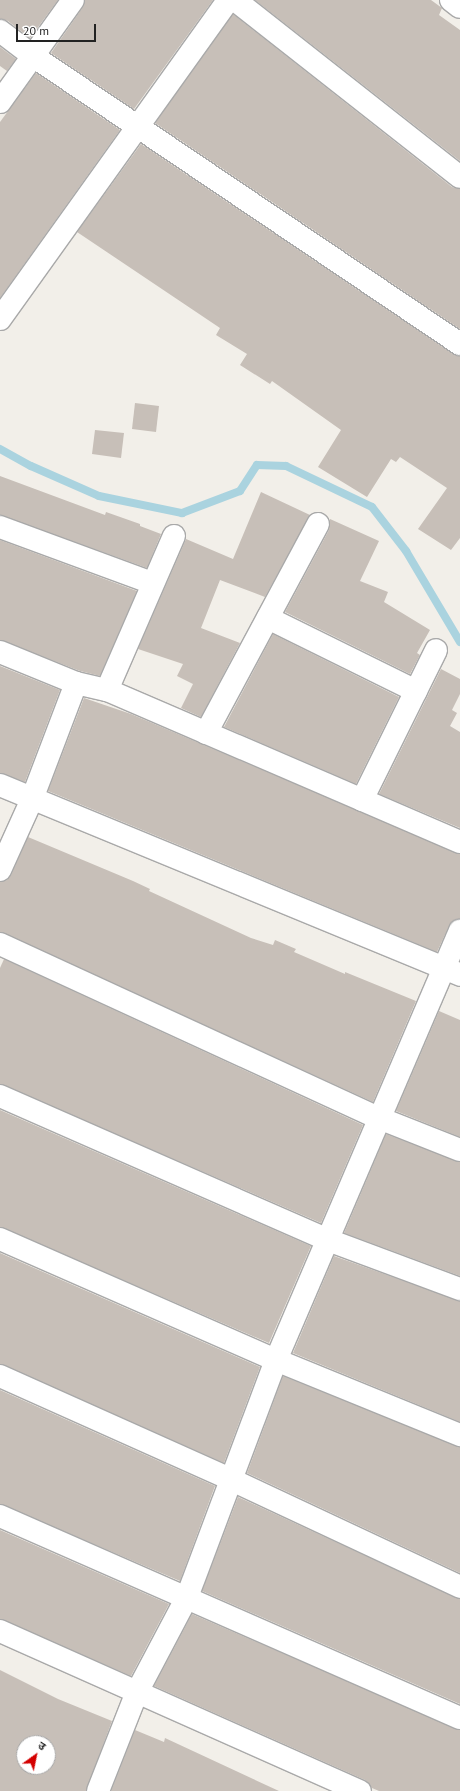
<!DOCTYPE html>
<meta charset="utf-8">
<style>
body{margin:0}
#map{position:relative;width:460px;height:1791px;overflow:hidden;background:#f2efe9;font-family:"PT Sans","Noto Sans Devanagari",sans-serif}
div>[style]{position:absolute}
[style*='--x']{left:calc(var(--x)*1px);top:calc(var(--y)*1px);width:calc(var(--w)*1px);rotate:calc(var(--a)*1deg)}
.stream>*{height:8px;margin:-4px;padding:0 4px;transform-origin:4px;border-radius:4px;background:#aad3df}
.building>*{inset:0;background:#c7bfb8}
.roads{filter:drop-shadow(1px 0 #a9a9a9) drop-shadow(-1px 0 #a9a9a9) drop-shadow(0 1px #a9a9a9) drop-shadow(0 -1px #a9a9a9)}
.minor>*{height:22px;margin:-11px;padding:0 11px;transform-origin:11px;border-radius:11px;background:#fff}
span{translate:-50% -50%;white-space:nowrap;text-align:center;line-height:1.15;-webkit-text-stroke:3.5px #fff;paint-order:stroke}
.north{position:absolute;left:16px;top:1735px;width:40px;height:40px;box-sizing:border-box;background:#fff;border:1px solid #a7a7a7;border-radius:50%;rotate:33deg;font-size:11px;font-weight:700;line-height:16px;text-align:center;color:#222}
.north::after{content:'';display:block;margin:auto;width:14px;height:18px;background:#d40000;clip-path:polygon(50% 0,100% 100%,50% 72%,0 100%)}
.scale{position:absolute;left:16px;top:24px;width:80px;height:18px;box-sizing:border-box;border:2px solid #222;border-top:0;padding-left:5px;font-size:12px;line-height:14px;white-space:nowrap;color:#222;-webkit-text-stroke:3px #fff;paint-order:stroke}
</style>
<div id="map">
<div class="stream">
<div style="--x:0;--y:449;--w:35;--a:29"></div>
<div style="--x:31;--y:466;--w:74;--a:23.8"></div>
<div style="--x:99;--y:496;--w:85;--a:11.6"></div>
<div style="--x:182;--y:513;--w:62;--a:-20.8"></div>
<div style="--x:240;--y:491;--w:31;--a:-57"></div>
<div style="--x:257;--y:465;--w:29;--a:2"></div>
<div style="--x:286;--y:466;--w:95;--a:25.5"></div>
<div style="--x:372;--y:507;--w:56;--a:52.3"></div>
<div style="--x:406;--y:551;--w:106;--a:59.3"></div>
</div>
<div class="building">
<div style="clip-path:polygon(0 0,58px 0,30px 38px,8px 21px,0 19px)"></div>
<div style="clip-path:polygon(85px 0,213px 0,134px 109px,51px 53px,83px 7px)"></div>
<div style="clip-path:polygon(255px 0,431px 0,442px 8px,439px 15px,460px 30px,460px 161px)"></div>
<div style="clip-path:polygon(233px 14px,452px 187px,460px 189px,460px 329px,155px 123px)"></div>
<div style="clip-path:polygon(0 47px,16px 59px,7px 71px,0 66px)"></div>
<div style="clip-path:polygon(36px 73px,120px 130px,0 298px,0 122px)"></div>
<div style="clip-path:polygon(141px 144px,453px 354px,460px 356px,460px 538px,451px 550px,418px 529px,447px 488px,400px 457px,396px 462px,391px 459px,367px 497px,318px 467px,341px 430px,272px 381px,270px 384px,240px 365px,247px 354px,216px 335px,220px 328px,77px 232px)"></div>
<div style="clip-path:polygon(135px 403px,159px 406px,156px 432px,132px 429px)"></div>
<div style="clip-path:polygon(95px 430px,124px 433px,121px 458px,92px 454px)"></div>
<div style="clip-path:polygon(0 476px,105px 515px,106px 512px,140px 524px,140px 526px,161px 534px,147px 568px,0 515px)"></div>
<div style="clip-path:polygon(261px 492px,310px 515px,265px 597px,220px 580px,201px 628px,240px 643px,201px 717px,181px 708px,193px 684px,177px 676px,183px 664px,138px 649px,186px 539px,233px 559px)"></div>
<div style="clip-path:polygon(330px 519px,379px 541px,360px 581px,388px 592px,384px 602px,430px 630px,417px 653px,420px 655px,410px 674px,285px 612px,329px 530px)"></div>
<div style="clip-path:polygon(0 540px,137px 591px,100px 676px,80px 671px,0 640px)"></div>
<div style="clip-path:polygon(273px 634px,399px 697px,356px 784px,224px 727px)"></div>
<div style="clip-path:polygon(0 666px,60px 690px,25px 782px,0 773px)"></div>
<div style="clip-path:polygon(441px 669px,460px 679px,460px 694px,452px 710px,457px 713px,450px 726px,460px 732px,460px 828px,379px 794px)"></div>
<div style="clip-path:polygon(84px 698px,131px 714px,460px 854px,460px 919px,453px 921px,449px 926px,437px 952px,48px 791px)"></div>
<div style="clip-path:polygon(28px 837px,133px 881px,150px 889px,149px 891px,251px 938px,273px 945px,275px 940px,296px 949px,294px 952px,345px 974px,345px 972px,416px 1001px,373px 1102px,0 932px,0 882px,7px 880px,11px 875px)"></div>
<div style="clip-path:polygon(4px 959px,363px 1125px,321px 1223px,0 1084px,0 968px)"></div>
<div style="clip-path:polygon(439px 1011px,460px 1020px,460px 1137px,396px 1111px)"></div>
<div style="clip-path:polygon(0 1110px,311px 1246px,269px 1343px,0 1227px)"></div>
<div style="clip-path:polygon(386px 1134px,460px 1162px,460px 1276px,344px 1233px)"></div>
<div style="clip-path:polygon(0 1253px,260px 1367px,224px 1463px,0 1364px)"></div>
<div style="clip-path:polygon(334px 1256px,460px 1301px,460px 1422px,293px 1353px)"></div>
<div style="clip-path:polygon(283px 1376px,460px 1447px,460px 1573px,247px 1473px)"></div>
<div style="clip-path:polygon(0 1390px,215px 1486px,180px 1581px,0 1504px)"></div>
<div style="clip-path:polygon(238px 1497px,460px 1599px,460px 1704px,202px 1591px)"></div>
<div style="clip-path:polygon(0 1530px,169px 1604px,131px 1676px,0 1619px)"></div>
<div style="clip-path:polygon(192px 1614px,460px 1730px,460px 1791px,379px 1791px,372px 1788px,365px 1780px,154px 1686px)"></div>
<div style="clip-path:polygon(evenodd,0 1670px,58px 1699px,112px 1721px,86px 1791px,0 1791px,0 1670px,24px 1743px,48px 1743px,48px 1767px,24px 1767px,24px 1743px)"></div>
<div style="clip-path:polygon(135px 1730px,164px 1742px,165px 1738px,279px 1791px,111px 1791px)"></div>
</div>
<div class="roads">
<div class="minor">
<div style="--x:235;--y:0;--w:286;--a:38.2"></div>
<div style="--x:451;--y:0;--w:11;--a:38"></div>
<div style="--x:0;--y:31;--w:41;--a:37.1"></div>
<div style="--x:33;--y:56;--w:515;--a:34"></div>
<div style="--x:0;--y:102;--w:125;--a:-54.4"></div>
<div style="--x:0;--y:319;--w:392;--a:-54.4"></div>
<div style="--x:0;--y:527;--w:162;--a:20.2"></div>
<div style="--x:268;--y:618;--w:165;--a:26.3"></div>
<div style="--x:0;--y:652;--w:82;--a:22.2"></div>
<div style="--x:76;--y:683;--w:32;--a:13"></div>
<div style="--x:107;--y:690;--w:384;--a:23.3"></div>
<div style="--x:107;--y:690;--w:168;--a:-66.5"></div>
<div style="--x:206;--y:733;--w:237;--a:-61.8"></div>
<div style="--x:0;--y:785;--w:498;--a:22.4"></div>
<div style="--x:362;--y:800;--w:167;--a:-63.7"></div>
<div style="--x:0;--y:870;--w:78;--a:-65.7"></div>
<div style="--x:32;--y:799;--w:124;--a:-69.2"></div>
<div style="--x:0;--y:944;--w:417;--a:24.7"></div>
<div style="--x:379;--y:1118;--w:87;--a:21.6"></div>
<div style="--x:0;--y:1096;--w:358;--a:23.7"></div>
<div style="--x:328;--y:1240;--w:141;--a:20.4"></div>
<div style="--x:0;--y:1239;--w:301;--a:23.7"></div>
<div style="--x:276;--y:1360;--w:199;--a:22.2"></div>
<div style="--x:0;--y:1376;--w:254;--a:24.1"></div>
<div style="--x:232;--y:1480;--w:252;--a:25.1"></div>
<div style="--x:0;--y:1516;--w:502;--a:23.71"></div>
<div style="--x:0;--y:1631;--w:394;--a:24"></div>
<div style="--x:98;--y:1791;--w:106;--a:-68.5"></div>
<div style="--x:137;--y:1692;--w:107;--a:-62.2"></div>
<div style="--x:187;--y:1597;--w:253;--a:-69.4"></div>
<div style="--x:276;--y:1360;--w:467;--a:-66.8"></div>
</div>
</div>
<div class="north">उ</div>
<div class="scale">20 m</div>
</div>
